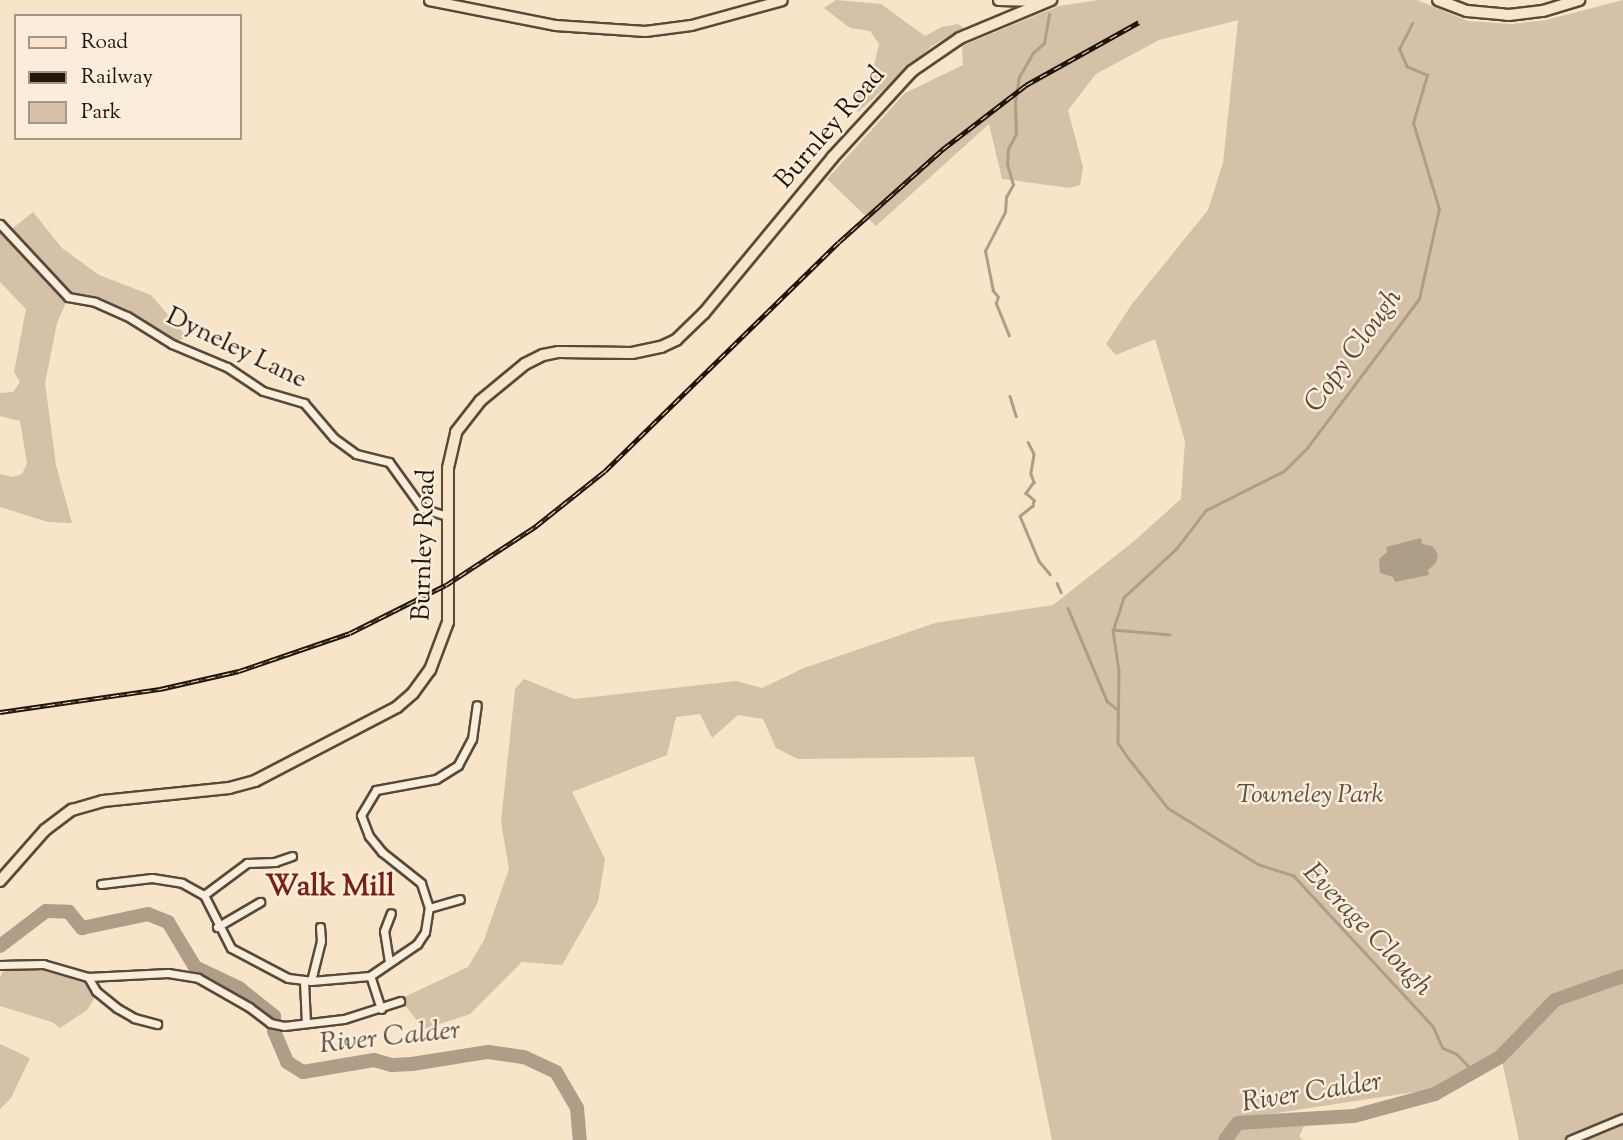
<!DOCTYPE html>
<style>
body{margin:0}
#map{position:relative;width:1623px;height:1140px;overflow:hidden;background:#f8e4c8;font-family:"Sorts Mill Goudy",serif}
div>[style]{position:absolute}
[style*='--x']{left:calc(var(--x)*1px);top:calc(var(--y)*1px);width:calc(var(--w)*1px);rotate:calc(var(--a)*1deg)}
.green>*{inset:0;background:#d4c1a8}
.water>*{inset:0;background:#af9e87}
.stream>*{height:2.5px;margin:-1.25px;padding:0 1.25px;transform-origin:1.25px;border-radius:1.25px;background:#af9e87}
.river>*{height:14px;margin:-7px;padding:0 7px;transform-origin:7px;border-radius:7px;background:#af9e87}
.roads{filter:drop-shadow(2px 0 #584a39) drop-shadow(-2px 0 #584a39) drop-shadow(0 2px #584a39) drop-shadow(0 -2px #584a39)}
.minor>*{height:7px;margin:-3.5px;padding:0 3.5px;transform-origin:3.5px;border-radius:3.5px;background:#faeddb}
.major>*{height:9px;margin:-4.5px;padding:0 4.5px;transform-origin:4.5px;border-radius:4.5px;background:#f8e4c8}
.highway>*{height:10px;margin:-5px;padding:0 5px;transform-origin:5px;border-radius:5px;background:#f8e4c8}
.rail>*{height:5px;margin-top:-2.5px;transform-origin:0;background:repeating-linear-gradient(90deg,#faeddb 0 8px,#221609 0 16px);box-sizing:border-box;border-block:2px solid #221609}
span{translate:-50% -50%;white-space:nowrap;text-align:center;line-height:1.15;-webkit-text-stroke:5px #faeddb;paint-order:stroke}
.street-label{font-size:26px;color:#221609}
.park-label{font-size:26px;color:#605241;font-style:italic}
.water-label{font-size:28px;color:#5a4c3b;font-style:italic}
.quarter-label{font-size:30px;color:#7a1f14;font-weight:700}
.legend{position:absolute;left:14px;top:14px;width:228px;height:126px;box-sizing:border-box;background:#faeddb;border:2px solid #a49787;margin:0;padding:9px 12px;list-style:none;font-size:21px;color:#221609}
.legend li{display:flex;align-items:center;gap:14px;height:35px}
.legend b{width:35px;border:2px solid #a49787}
</style>
<div id="map">
<div class="green">
<div style="clip-path:polygon(836px 0,881px 4px,925px 36px,942px 27px,958px 24px,964px 28px,932px 46px,858px 112px,854px 106px,854px 95px,873px 70px,879px 44px,870px 31px,850px 28px,824px 8px)"></div>
<div style="clip-path:polygon(1099px 0,1417px 0,1468px 21px,1512px 24px,1546px 20px,1623px 0,1623px 1140px,1519px 1140px,1500px 1051px,1444px 1084px,1428px 1090px,1237px 1119px,1221px 1140px,1052px 1140px,974px 757px,798px 759px,776px 748px,763px 719px,738px 715px,712px 738px,700px 714px,676px 717px,667px 755px,572px 792px,605px 859px,598px 902px,562px 965px,522px 962px,470px 1014px,424px 1029px,400px 999px,468px 967px,484px 940px,509px 869px,501px 822px,515px 689px,524px 679px,574px 699px,736px 681px,762px 688px,804px 668px,935px 623px,1053px 605px,1133px 542px,1181px 499px,1185px 441px,1155px 339px,1116px 355px,1106px 344px,1132px 304px,1208px 210px,1223px 163px,1238px 20px,1159px 40px,1096px 74px,1068px 110px,1083px 167px,1080px 185px,1070px 188px,1002px 179px,989px 124px,876px 226px,827px 179px,905px 93px,963px 65px,962px 46px,1059px 6px)"></div>
<div style="clip-path:polygon(33px 212px,62px 248px,99px 275px,151px 295px,187px 337px,172px 344px,95px 302px,68px 298px,57px 323px,45px 383px,56px 465px,72px 523px,48px 522px,0 507px,0 474px,13px 477px,22px 474px,27px 463px,20px 421px,0 416px,0 393px,13px 392px,20px 382px,14px 372px,26px 309px,0 282px,0 224px,7px 233px)"></div>
<div style="clip-path:polygon(37px 969px,87px 983px,94px 999px,87px 1010px,60px 1028px,52px 1022px,0 1006px,0 977px,4px 970px)"></div>
<div style="clip-path:polygon(0 1044px,30px 1058px,11px 1098px,0 1109px)"></div>
<div style="clip-path:polygon(1307px 1119px,1299px 1137px,1303px 1140px,1230px 1140px,1241px 1126px)"></div>
</div>
<div class="water">
<div style="clip-path:polygon(1421px 538px,1422px 544px,1432px 546px,1438px 554px,1436px 563px,1428px 570px,1429px 575px,1395px 582px,1393px 577px,1380px 573px,1379px 559px,1387px 552px,1386px 547px)"></div>
</div>
<div class="stream">
<div style="--x:1009;--y:336;--w:35;--a:-112"></div>
<div style="--x:996;--y:303;--w:6;--a:-72"></div>
<div style="--x:998;--y:297;--w:8;--a:-130"></div>
<div style="--x:993;--y:291;--w:41;--a:-101.3"></div>
<div style="--x:985;--y:251;--w:44;--a:-62.9"></div>
<div style="--x:1005;--y:212;--w:15;--a:-86"></div>
<div style="--x:1006;--y:197;--w:14;--a:-60"></div>
<div style="--x:1013;--y:185;--w:22;--a:-106"></div>
<div style="--x:1007;--y:164;--w:15;--a:-86"></div>
<div style="--x:1008;--y:149;--w:17;--a:-62"></div>
<div style="--x:1016;--y:134;--w:32;--a:-92"></div>
<div style="--x:1015;--y:102;--w:25;--a:-81"></div>
<div style="--x:1019;--y:77;--w:28;--a:-60"></div>
<div style="--x:1033;--y:53;--w:15;--a:-42"></div>
<div style="--x:1044;--y:43;--w:29;--a:-80"></div>
<div style="--x:1010;--y:396;--w:21;--a:73"></div>
<div style="--x:1028;--y:442;--w:13;--a:63"></div>
<div style="--x:1034;--y:454;--w:20;--a:99"></div>
<div style="--x:1031;--y:474;--w:9;--a:69"></div>
<div style="--x:1034;--y:482;--w:14;--a:126"></div>
<div style="--x:1026;--y:493;--w:11;--a:41"></div>
<div style="--x:1034;--y:500;--w:6;--a:99"></div>
<div style="--x:1033;--y:506;--w:16;--a:142"></div>
<div style="--x:1020;--y:516;--w:49;--a:67.1"></div>
<div style="--x:1039;--y:561;--w:17;--a:50"></div>
<div style="--x:1057;--y:583;--w:10;--a:66"></div>
<div style="--x:1068;--y:608;--w:101;--a:67.2"></div>
<div style="--x:1107;--y:701;--w:14;--a:39"></div>
<div style="--x:1113;--y:630;--w:35;--a:-72"></div>
<div style="--x:1124;--y:597;--w:71;--a:-42.7"></div>
<div style="--x:1176;--y:549;--w:49;--a:-52.4"></div>
<div style="--x:1206;--y:510;--w:87;--a:-26.6"></div>
<div style="--x:1284;--y:471;--w:33;--a:-45"></div>
<div style="--x:1307;--y:448;--w:186;--a:-53.1"></div>
<div style="--x:1419;--y:299;--w:92;--a:-77.5"></div>
<div style="--x:1439;--y:209;--w:90;--a:-106.8"></div>
<div style="--x:1413;--y:123;--w:50;--a:-73.7"></div>
<div style="--x:1427;--y:75;--w:22;--a:-158"></div>
<div style="--x:1407;--y:67;--w:20;--a:-114"></div>
<div style="--x:1399;--y:49;--w:29;--a:-63"></div>
<div style="--x:1170;--y:635;--w:57;--a:-175"></div>
<div style="--x:1113;--y:630;--w:41;--a:81.7"></div>
<div style="--x:1119;--y:671;--w:72;--a:90.8"></div>
<div style="--x:1118;--y:743;--w:21;--a:55"></div>
<div style="--x:1130;--y:760;--w:61;--a:51.6"></div>
<div style="--x:1168;--y:808;--w:106;--a:31.9"></div>
<div style="--x:1258;--y:864;--w:38;--a:18"></div>
<div style="--x:1294;--y:876;--w:205;--a:47.2"></div>
<div style="--x:1433;--y:1026;--w:24;--a:66"></div>
<div style="--x:1443;--y:1048;--w:15;--a:23"></div>
<div style="--x:1457;--y:1054;--w:25;--a:47"></div>
</div>
<div class="river">
<div style="--x:0;--y:946;--w:58;--a:-37.3"></div>
<div style="--x:46;--y:911;--w:23;--a:2"></div>
<div style="--x:69;--y:912;--w:21;--a:51"></div>
<div style="--x:82;--y:928;--w:67;--a:-12"></div>
<div style="--x:148;--y:914;--w:22;--a:22"></div>
<div style="--x:168;--y:922;--w:52;--a:59"></div>
<div style="--x:195;--y:967;--w:49;--a:25.5"></div>
<div style="--x:239;--y:988;--w:45;--a:38.7"></div>
<div style="--x:274;--y:1016;--w:15;--a:90"></div>
<div style="--x:274;--y:1031;--w:34;--a:67"></div>
<div style="--x:287;--y:1062;--w:19;--a:32"></div>
<div style="--x:303;--y:1072;--w:72;--a:-9.6"></div>
<div style="--x:374;--y:1060;--w:19;--a:16"></div>
<div style="--x:392;--y:1065;--w:20;--a:-3"></div>
<div style="--x:412;--y:1064;--w:77;--a:-9"></div>
<div style="--x:488;--y:1052;--w:36;--a:8"></div>
<div style="--x:524;--y:1057;--w:35;--a:25"></div>
<div style="--x:556;--y:1072;--w:42;--a:59.7"></div>
<div style="--x:577;--y:1108;--w:32;--a:85"></div>
<div style="--x:1225;--y:1140;--w:21;--a:-53"></div>
<div style="--x:1238;--y:1123;--w:116;--a:-3.5"></div>
<div style="--x:1354;--y:1116;--w:84;--a:-15.2"></div>
<div style="--x:1435;--y:1094;--w:75;--a:-29.6"></div>
<div style="--x:1500;--y:1057;--w:79;--a:-46"></div>
<div style="--x:1555;--y:1000;--w:72;--a:-19.4"></div>
</div>
<div class="roads">
<div class="minor">
<div style="--x:0;--y:224;--w:100;--a:47"></div>
<div style="--x:68;--y:297;--w:27;--a:10"></div>
<div style="--x:95;--y:302;--w:35;--a:24"></div>
<div style="--x:127;--y:316;--w:53;--a:31.9"></div>
<div style="--x:172;--y:344;--w:60;--a:22.7"></div>
<div style="--x:227;--y:367;--w:43;--a:33.7"></div>
<div style="--x:263;--y:391;--w:43;--a:16.3"></div>
<div style="--x:304;--y:403;--w:46;--a:49.4"></div>
<div style="--x:334;--y:438;--w:27;--a:36"></div>
<div style="--x:356;--y:454;--w:34;--a:14"></div>
<div style="--x:389;--y:462;--w:57;--a:54.3"></div>
<div style="--x:422;--y:508;--w:26;--a:18"></div>
<div style="--x:292;--y:856;--w:18;--a:161"></div>
<div style="--x:275;--y:862;--w:28;--a:178"></div>
<div style="--x:247;--y:863;--w:54;--a:143.3"></div>
<div style="--x:204;--y:895;--w:59;--a:63"></div>
<div style="--x:231;--y:948;--w:64;--a:27.8"></div>
<div style="--x:288;--y:978;--w:23;--a:7"></div>
<div style="--x:311;--y:981;--w:59;--a:-4.8"></div>
<div style="--x:101;--y:884;--w:51;--a:-6.7"></div>
<div style="--x:152;--y:878;--w:30;--a:9"></div>
<div style="--x:182;--y:883;--w:25;--a:29"></div>
<div style="--x:429;--y:908;--w:32;--a:-16"></div>
<div style="--x:217;--y:927;--w:50;--a:-30.2"></div>
<div style="--x:389;--y:962;--w:31;--a:-99"></div>
<div style="--x:384;--y:931;--w:19;--a:-69"></div>
<div style="--x:0;--y:965;--w:43;--a:-1.3"></div>
<div style="--x:43;--y:964;--w:47;--a:16.1"></div>
<div style="--x:88;--y:977;--w:80;--a:-2.9"></div>
<div style="--x:168;--y:973;--w:30;--a:9"></div>
<div style="--x:198;--y:978;--w:59;--a:29.6"></div>
<div style="--x:249;--y:1007;--w:26;--a:37"></div>
<div style="--x:270;--y:1023;--w:14;--a:12"></div>
<div style="--x:284;--y:1026;--w:60;--a:-6.7"></div>
<div style="--x:344;--y:1019;--w:59;--a:-17.8"></div>
<div style="--x:88;--y:977;--w:16;--a:60"></div>
<div style="--x:96;--y:991;--w:27;--a:39"></div>
<div style="--x:117;--y:1008;--w:20;--a:30"></div>
<div style="--x:134;--y:1018;--w:24;--a:15"></div>
<div style="--x:304;--y:981;--w:42;--a:87.3"></div>
<div style="--x:311;--y:981;--w:41;--a:-76"></div>
<div style="--x:321;--y:941;--w:14;--a:-94"></div>
<div style="--x:381;--y:1009;--w:35;--a:-108"></div>
<div style="--x:370;--y:976;--w:57;--a:-34.2"></div>
<div style="--x:417;--y:944;--w:14;--a:-56"></div>
<div style="--x:425;--y:932;--w:24;--a:-81"></div>
<div style="--x:429;--y:908;--w:26;--a:-108"></div>
<div style="--x:421;--y:883;--w:50;--a:-141.5"></div>
<div style="--x:382;--y:852;--w:21;--a:-129"></div>
<div style="--x:369;--y:836;--w:22;--a:-111"></div>
<div style="--x:361;--y:815;--w:29;--a:-59"></div>
<div style="--x:376;--y:790;--w:61;--a:-10.4"></div>
<div style="--x:436;--y:779;--w:26;--a:-32"></div>
<div style="--x:458;--y:765;--w:30;--a:-62"></div>
<div style="--x:472;--y:739;--w:34;--a:-82"></div>
<div style="--x:1570;--y:1140;--w:57;--a:-22.5"></div>
</div>
<div class="major">
<div style="--x:429;--y:0;--w:128;--a:11.2"></div>
<div style="--x:555;--y:25;--w:90;--a:3.8"></div>
<div style="--x:645;--y:31;--w:46;--a:-7.4"></div>
<div style="--x:691;--y:25;--w:94;--a:-15.4"></div>
<div style="--x:998;--y:0;--w:46;--a:1.2"></div>
</div>
<div class="highway">
<div style="--x:1438;--y:0;--w:31;--a:21"></div>
<div style="--x:1467;--y:11;--w:42;--a:5.4"></div>
<div style="--x:1509;--y:15;--w:34;--a:-7"></div>
<div style="--x:1543;--y:11;--w:38;--a:-17"></div>
<div style="--x:0;--y:881;--w:68;--a:-48.6"></div>
<div style="--x:45;--y:830;--w:34;--a:-37"></div>
<div style="--x:72;--y:810;--w:32;--a:-16"></div>
<div style="--x:103;--y:801;--w:127;--a:-5.9"></div>
<div style="--x:229;--y:788;--w:27;--a:-15"></div>
<div style="--x:255;--y:781;--w:160;--a:-27.5"></div>
<div style="--x:397;--y:707;--w:21;--a:-41"></div>
<div style="--x:413;--y:693;--w:29;--a:-54"></div>
<div style="--x:430;--y:670;--w:51;--a:-69.4"></div>
<div style="--x:448;--y:622;--w:154;--a:-90"></div>
<div style="--x:448;--y:468;--w:37;--a:-77"></div>
<div style="--x:456;--y:432;--w:39;--a:-52"></div>
<div style="--x:480;--y:401;--w:58;--a:-39.4"></div>
<div style="--x:525;--y:364;--w:20;--a:-27"></div>
<div style="--x:543;--y:355;--w:16;--a:-11"></div>
<div style="--x:559;--y:352;--w:73;--a:0.8"></div>
<div style="--x:632;--y:353;--w:30;--a:-12"></div>
<div style="--x:661;--y:347;--w:17;--a:-25"></div>
<div style="--x:676;--y:340;--w:39;--a:-44"></div>
<div style="--x:704;--y:313;--w:201;--a:-50.4"></div>
<div style="--x:832;--y:158;--w:118;--a:-47.4"></div>
<div style="--x:912;--y:71;--w:58;--a:-34.5"></div>
<div style="--x:960;--y:38;--w:99;--a:-22.7"></div>
</div>
</div>
<div class="rail">
<div style="--x:0;--y:712;--w:162;--a:-8.2"></div>
<div style="--x:160;--y:689;--w:81;--a:-12.8"></div>
<div style="--x:239;--y:671;--w:117;--a:-18.9"></div>
<div style="--x:350;--y:633;--w:107;--a:-26.6"></div>
<div style="--x:446;--y:585;--w:108;--a:-33.2"></div>
<div style="--x:536;--y:526;--w:88;--a:-38.6"></div>
<div style="--x:605;--y:471;--w:327;--a:-44.4"></div>
<div style="--x:839;--y:242;--w:140;--a:-41.8"></div>
<div style="--x:943;--y:149;--w:105;--a:-37.6"></div>
<div style="--x:1026;--y:85;--w:129;--a:-29.1"></div>
</div>
<div class="street-label">
<span style="left:831px;top:128px;rotate:-49deg">Burnley Road</span>
<span style="left:236px;top:349px;rotate:26deg">Dyneley Lane</span>
<span style="left:425px;top:545px;rotate:-88deg">Burnley Road</span>
</div>
<div class="park-label">
<span style="left:1310px;top:796px">Towneley Park</span>
</div>
<div class="water-label">
<span style="left:1354px;top:351px;rotate:-54deg">Copy Clough</span>
<span style="left:1367px;top:930px;rotate:46deg">Everage Clough</span>
<span style="left:390px;top:1038px;rotate:-6deg">River Calder</span>
<span style="left:1312px;top:1093px;rotate:-9deg">River Calder</span>
</div>
<div class="quarter-label">
<span style="left:330px;top:888px">Walk Mill</span>
</div>
<ul class="legend">
<li><b style="height:9px;background:#f8e4c8"></b>Road</li>
<li><b style="height:9px;background:#221609"></b>Railway</li>
<li><b style="height:19px;background:#d4c1a8"></b>Park</li>
</ul>
</div>
